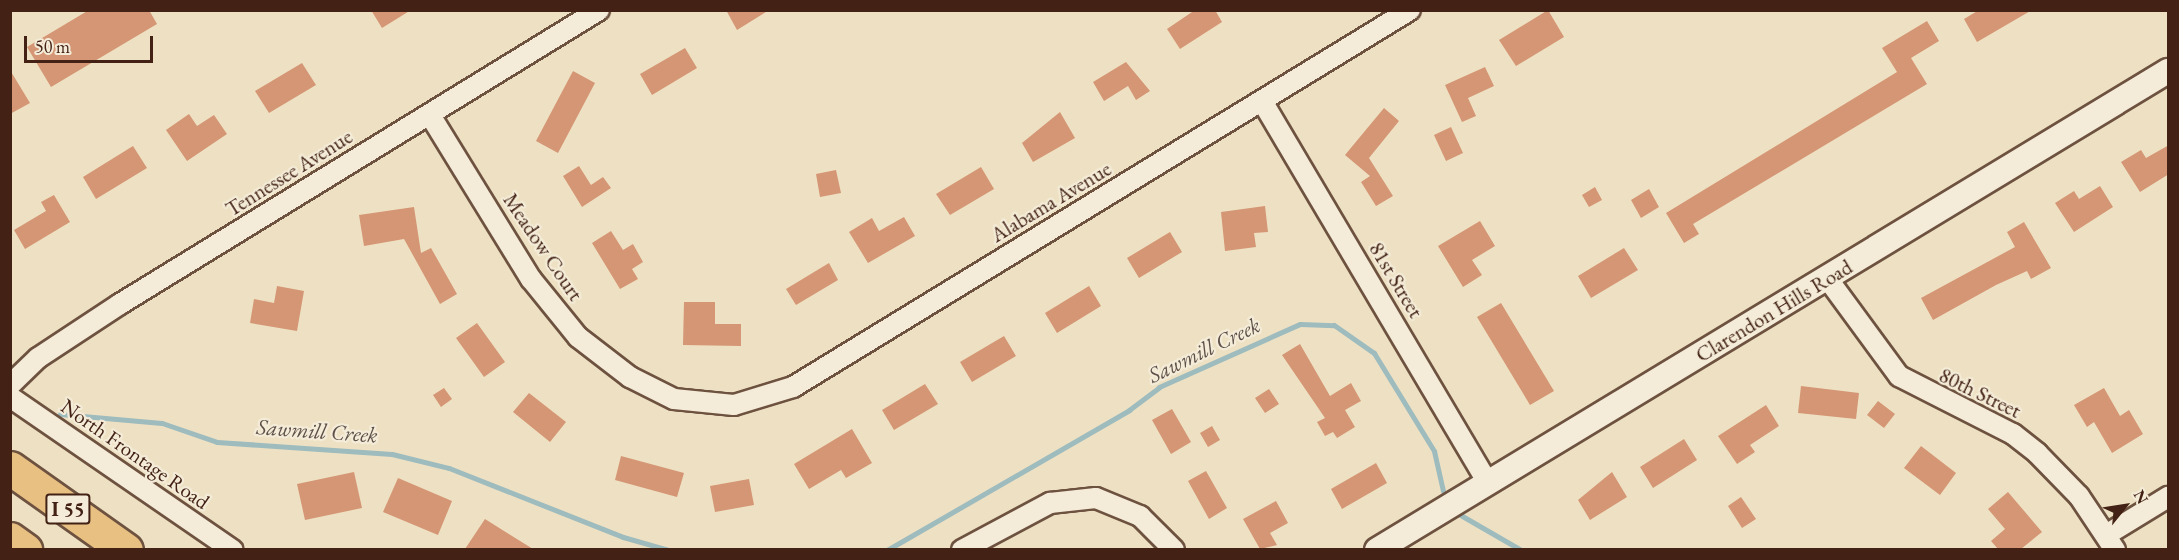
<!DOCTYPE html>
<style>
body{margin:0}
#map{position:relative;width:2179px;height:560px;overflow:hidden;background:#eee1c3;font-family:"EB Garamond",serif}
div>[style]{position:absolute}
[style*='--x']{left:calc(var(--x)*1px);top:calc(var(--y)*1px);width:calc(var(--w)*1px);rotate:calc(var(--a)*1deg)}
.stream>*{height:5px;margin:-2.5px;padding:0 2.5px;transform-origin:2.5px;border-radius:2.5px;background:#9ebbbe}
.building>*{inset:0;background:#d49674}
.roads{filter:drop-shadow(2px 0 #6e5240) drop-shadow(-2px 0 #6e5240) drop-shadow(0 2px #6e5240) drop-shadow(0 -2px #6e5240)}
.minor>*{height:20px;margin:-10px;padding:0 10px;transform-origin:10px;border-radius:10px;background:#f4ecd8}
.tertiary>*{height:24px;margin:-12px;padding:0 12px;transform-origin:12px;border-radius:12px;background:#f4ecd8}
.motorway>*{height:33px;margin:-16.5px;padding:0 16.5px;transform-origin:16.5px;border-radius:16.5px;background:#e7c082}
span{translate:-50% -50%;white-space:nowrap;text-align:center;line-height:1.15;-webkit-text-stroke:4.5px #f4ecd8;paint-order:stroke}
.shield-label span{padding:2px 4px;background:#f4ecd8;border:2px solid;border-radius:4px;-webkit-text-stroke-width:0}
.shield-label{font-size:20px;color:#432215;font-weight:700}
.street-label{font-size:21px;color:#432215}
.water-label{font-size:22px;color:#5e5048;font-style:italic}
.frame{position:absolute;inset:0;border:12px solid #432215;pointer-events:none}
.north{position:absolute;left:2095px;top:476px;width:60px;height:60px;-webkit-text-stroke:4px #f4ecd8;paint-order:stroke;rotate:60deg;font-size:16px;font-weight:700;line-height:24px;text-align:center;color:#432215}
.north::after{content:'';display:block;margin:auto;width:21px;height:27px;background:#432215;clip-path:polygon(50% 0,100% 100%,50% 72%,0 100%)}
.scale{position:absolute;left:24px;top:36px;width:129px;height:27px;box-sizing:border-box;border:3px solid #432215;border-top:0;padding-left:8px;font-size:18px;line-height:21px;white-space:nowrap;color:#432215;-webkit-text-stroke:4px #f4ecd8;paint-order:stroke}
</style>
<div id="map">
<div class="stream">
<div style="--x:60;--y:414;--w:102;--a:5"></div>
<div style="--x:162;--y:423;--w:58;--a:19.1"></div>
<div style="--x:217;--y:442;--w:175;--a:3.9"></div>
<div style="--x:392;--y:454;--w:59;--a:13.8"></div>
<div style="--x:449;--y:468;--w:187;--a:21.6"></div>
<div style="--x:623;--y:537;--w:48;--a:15.8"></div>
<div style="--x:1457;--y:513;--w:74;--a:30"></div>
<div style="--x:887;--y:550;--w:280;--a:-30"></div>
<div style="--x:1129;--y:410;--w:38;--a:-37"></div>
<div style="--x:1159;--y:387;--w:154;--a:-24.1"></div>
<div style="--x:1300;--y:324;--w:34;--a:2"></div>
<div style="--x:1334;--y:325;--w:49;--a:35"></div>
<div style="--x:1374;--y:353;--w:115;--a:58.5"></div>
<div style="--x:1434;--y:451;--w:41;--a:77.3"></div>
</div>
<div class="building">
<div style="clip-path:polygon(89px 10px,149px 10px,157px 24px,51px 87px,27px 47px)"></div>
<div style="clip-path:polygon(371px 10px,411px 10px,382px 28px)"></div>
<div style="clip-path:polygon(726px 10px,769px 10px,737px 30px)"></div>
<div style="clip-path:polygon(1195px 10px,1215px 10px,1222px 22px,1180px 49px,1167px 29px)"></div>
<div style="clip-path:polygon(1548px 10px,1564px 37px,1516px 66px,1499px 40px)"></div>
<div style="clip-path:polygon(1979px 10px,2032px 10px,1977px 42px,1964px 19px)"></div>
<div style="clip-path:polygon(1927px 21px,1939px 41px,1911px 58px,1927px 84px,1693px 224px,1699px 234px,1684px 243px,1666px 213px,1897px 72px,1882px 48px)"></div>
<div style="clip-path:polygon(685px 48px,697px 68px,652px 95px,640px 74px)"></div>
<div style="clip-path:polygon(1126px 62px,1150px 91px,1136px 100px,1128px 86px,1104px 101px,1093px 82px)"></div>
<div style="clip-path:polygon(302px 63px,316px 85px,269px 113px,255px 91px)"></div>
<div style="clip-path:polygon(1485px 67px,1494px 86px,1468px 98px,1476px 116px,1462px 122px,1445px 85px)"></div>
<div style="clip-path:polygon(10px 70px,30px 103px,10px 114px)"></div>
<div style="clip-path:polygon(573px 71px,595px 83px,558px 153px,536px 141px)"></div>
<div style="clip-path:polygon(1384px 108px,1399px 121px,1369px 158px,1393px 196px,1376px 206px,1361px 182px,1370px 176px,1345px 155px)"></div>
<div style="clip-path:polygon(1060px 112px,1075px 138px,1033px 162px,1022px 143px)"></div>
<div style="clip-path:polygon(189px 114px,197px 126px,214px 115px,227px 134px,187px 161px,166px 130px)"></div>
<div style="clip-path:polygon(1451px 127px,1463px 153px,1446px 161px,1434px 135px)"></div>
<div style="clip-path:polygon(2169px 145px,2169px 174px,2140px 192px,2121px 162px,2141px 150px,2146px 158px)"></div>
<div style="clip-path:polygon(133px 146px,147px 168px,96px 199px,83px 177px)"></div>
<div style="clip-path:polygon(579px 166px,591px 185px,603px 177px,611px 188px,582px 207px,563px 176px)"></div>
<div style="clip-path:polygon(981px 167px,994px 189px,950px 215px,936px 194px)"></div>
<div style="clip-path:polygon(836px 170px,841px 193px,820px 197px,816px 174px)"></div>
<div style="clip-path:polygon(2100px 186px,2113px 207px,2074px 232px,2055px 203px,2074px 191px,2079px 199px)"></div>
<div style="clip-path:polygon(1595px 187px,1602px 200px,1589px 207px,1582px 195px)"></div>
<div style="clip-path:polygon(1649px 189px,1659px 207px,1641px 218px,1631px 200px)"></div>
<div style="clip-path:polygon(54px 195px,70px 222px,25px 249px,14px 230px,46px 211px,41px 202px)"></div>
<div style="clip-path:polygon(1265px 206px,1268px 232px,1254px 233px,1256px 247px,1225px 251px,1221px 212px)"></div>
<div style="clip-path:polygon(414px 207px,421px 253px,431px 248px,457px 294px,440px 304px,404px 239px,364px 246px,359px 215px)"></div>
<div style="clip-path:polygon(904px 217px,915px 236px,868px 263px,849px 232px,872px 218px,879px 231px)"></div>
<div style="clip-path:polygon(1480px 221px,1495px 246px,1472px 260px,1482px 275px,1463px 287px,1438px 246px)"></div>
<div style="clip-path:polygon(2024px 222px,2051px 268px,2031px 279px,2027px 271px,1996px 285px,1933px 320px,1921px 298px,2015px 247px,2007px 232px)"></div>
<div style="clip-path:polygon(611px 231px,623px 250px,633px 244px,643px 262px,632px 269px,638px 279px,620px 289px,592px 243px)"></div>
<div style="clip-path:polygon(1170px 232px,1182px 252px,1139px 278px,1127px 258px)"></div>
<div style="clip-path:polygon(1624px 248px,1638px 270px,1591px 298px,1578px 276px)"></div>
<div style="clip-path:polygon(829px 263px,838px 280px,796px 305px,786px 289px)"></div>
<div style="clip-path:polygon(277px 286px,304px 291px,297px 331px,250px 323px,254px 299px,274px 303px)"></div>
<div style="clip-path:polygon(1089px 286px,1101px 306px,1057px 333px,1045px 313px)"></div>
<div style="clip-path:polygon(684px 302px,715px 302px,715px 324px,741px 324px,741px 346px,683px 345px)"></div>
<div style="clip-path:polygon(1501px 303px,1554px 391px,1530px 405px,1477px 317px)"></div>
<div style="clip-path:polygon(477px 323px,505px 362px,484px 377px,456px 338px)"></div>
<div style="clip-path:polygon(1004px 336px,1016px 356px,972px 382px,960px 362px)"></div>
<div style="clip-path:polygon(1300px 344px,1330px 396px,1351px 383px,1361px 401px,1345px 410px,1355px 427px,1337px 438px,1333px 432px,1325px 436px,1317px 422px,1325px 418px,1282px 355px)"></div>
<div style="clip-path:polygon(925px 384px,938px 404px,894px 430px,882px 410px)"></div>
<div style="clip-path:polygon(1801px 386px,1859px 393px,1856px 419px,1798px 413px)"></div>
<div style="clip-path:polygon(444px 388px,452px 399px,441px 407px,433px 395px)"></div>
<div style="clip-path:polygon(2104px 388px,2120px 416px,2129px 410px,2143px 434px,2112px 453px,2094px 422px,2087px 427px,2074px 405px)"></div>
<div style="clip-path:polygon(1269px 389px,1279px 404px,1265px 413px,1255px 398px)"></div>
<div style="clip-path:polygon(529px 393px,566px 422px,550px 442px,513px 412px)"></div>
<div style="clip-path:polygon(1878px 401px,1895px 414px,1884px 428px,1867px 415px)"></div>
<div style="clip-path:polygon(1766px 405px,1779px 426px,1750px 445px,1755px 452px,1737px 464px,1718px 436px)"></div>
<div style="clip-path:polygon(1172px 409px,1191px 442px,1171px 454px,1152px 420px)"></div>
<div style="clip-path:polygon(1212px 426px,1220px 440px,1208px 447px,1200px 433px)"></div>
<div style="clip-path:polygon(852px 429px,872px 463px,846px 478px,841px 470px,809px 489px,794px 464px)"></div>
<div style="clip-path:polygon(1684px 439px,1697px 460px,1653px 488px,1640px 467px)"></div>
<div style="clip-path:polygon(1921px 446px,1956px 473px,1940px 495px,1904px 468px)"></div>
<div style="clip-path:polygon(621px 456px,684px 473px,677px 497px,615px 480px)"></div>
<div style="clip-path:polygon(1376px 463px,1387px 483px,1342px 509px,1331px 489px)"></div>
<div style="clip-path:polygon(1206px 471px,1227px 508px,1209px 519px,1188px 481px)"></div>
<div style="clip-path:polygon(354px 472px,362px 508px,305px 520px,297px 484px)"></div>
<div style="clip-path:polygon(1612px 472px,1627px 497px,1590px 520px,1578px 500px)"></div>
<div style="clip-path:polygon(398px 478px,452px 501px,438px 535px,383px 512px)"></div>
<div style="clip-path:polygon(749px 479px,754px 505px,715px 512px,710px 486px)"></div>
<div style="clip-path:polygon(2008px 492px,2042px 532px,2021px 549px,1998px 549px,1991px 541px,2005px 529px,1988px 509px)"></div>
<div style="clip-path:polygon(1741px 497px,1756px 519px,1742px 528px,1728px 506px)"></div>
<div style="clip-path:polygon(1276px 501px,1288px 523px,1270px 533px,1277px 545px,1260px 549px,1243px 519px)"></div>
<div style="clip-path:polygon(485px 519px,533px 549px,465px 549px)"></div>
</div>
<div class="roads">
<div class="minor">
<div style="--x:1262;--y:101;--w:444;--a:59.4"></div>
<div style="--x:430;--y:115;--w:193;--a:58.4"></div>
<div style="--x:531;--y:279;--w:75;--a:51"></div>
<div style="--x:578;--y:337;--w:66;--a:37.6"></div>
<div style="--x:630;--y:377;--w:49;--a:26.6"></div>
<div style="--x:674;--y:399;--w:60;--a:5.7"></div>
<div style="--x:734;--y:405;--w:62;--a:-17"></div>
<div style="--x:793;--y:387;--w:723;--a:-31.43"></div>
<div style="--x:1827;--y:278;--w:122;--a:53.7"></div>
<div style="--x:1899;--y:376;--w:128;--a:27"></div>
<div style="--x:2013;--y:434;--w:31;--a:38"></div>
<div style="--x:2037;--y:453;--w:60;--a:45.7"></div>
<div style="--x:2079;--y:496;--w:65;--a:56.3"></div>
<div style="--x:10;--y:385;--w:39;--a:-44"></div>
<div style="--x:38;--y:358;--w:98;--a:-33.4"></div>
<div style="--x:120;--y:304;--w:562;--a:-31.54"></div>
<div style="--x:10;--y:397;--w:270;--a:34.5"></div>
<div style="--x:2106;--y:535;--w:73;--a:-31.5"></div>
<div style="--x:962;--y:550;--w:100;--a:-28.1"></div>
<div style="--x:1050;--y:503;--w:46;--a:-6.2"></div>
<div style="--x:1096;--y:498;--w:48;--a:22.2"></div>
<div style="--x:1140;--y:516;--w:48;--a:45"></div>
</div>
<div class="tertiary">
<div style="--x:1377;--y:550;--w:925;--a:-31.2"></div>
</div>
<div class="motorway">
<div style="--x:10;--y:468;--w:142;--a:35.3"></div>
<div style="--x:10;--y:539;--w:19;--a:36"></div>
</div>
</div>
<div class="shield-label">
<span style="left:68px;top:509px">I 55</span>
</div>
<div class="street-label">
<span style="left:289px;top:173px;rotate:-32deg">Tennessee Avenue</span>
<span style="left:1051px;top:202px;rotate:-31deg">Alabama Avenue</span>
<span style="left:543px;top:247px;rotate:56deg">Meadow Court</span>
<span style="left:1396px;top:280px;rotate:59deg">81st Street</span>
<span style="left:1774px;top:311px;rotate:-31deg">Clarendon Hills Road</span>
<span style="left:1980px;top:393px;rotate:26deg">80th Street</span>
<span style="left:135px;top:454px;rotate:35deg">North Frontage Road</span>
</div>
<div class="water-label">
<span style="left:1204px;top:350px;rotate:-26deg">Sawmill Creek</span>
<span style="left:317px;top:431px;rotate:4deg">Sawmill Creek</span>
</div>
<div class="frame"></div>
<div class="north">N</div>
<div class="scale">50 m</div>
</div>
